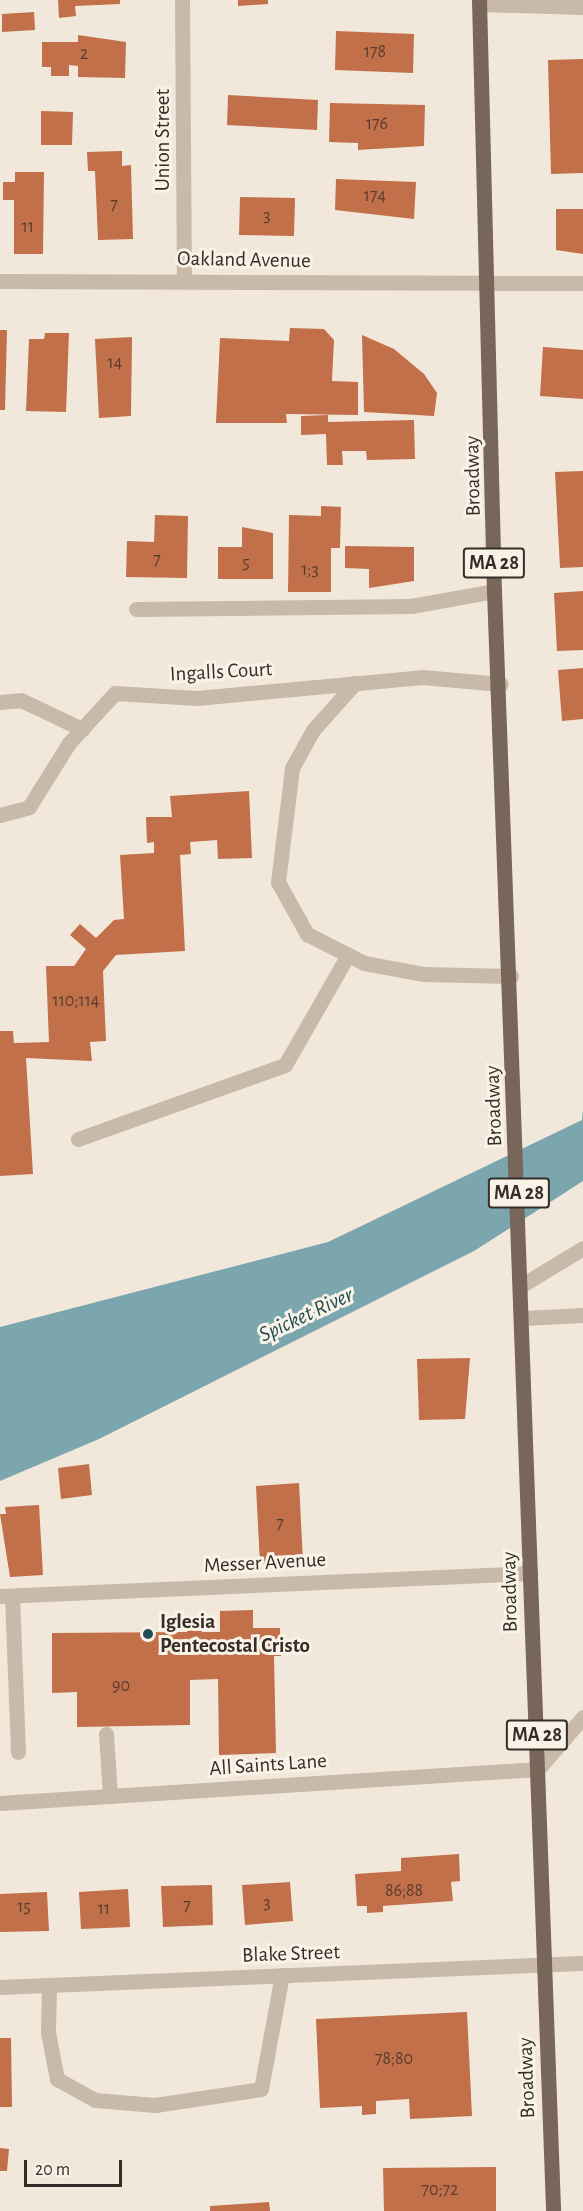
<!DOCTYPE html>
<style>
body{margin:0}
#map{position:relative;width:583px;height:2211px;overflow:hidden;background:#f1e8db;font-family:"Alegreya Sans",sans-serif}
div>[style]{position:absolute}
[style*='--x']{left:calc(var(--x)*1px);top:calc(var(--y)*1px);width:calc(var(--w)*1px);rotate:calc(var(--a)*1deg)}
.water>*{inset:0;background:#7ba6ad}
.building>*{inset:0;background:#c17049}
.service>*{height:15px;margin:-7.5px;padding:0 7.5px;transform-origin:7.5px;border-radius:7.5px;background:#c8b9a8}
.minor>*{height:15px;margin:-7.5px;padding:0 7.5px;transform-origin:7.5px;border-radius:7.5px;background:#c8b9a8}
.tertiary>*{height:15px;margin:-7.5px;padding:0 7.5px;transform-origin:7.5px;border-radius:7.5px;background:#c8b9a8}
.primary>*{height:15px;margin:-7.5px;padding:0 7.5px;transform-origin:7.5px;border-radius:7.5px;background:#776659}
.dots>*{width:16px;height:16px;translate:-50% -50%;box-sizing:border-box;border:3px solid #f9f2e7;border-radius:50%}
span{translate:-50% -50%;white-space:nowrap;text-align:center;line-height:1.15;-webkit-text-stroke:6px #f9f2e7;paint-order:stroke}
.number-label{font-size:18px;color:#583e30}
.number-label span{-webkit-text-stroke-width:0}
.shield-label span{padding:2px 4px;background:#f9f2e7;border:2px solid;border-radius:4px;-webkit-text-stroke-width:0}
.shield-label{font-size:20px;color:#352d28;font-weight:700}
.street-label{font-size:21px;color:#352d28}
.poi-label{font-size:21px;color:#352d28;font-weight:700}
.left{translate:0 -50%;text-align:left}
.water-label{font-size:22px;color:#1f4d55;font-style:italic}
.scale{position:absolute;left:24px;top:2160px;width:98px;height:27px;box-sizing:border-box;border:3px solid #352d28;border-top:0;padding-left:8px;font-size:18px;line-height:21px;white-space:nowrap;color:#352d28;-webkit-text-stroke:4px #f9f2e7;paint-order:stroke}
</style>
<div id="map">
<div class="water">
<div style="clip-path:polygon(583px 1110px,583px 1181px,474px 1251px,99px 1439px,0 1481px,0 1327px,328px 1242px,582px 1120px)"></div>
</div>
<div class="building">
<div style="clip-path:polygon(58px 0,120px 0,120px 4px,75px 6px,76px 16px,59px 18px)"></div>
<div style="clip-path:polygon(238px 0,268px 0,268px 4px,238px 6px)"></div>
<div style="clip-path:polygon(34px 12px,35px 30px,2px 32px,2px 14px)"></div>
<div style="clip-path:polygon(336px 31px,414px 34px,413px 73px,335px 70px)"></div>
<div style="clip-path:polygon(78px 35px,126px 42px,125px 78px,78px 77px,78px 66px,69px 65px,69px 76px,51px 76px,51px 67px,42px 67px,42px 42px,78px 42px)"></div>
<div style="clip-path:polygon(583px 59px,583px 173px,551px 174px,548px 60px)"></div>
<div style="clip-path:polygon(228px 95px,318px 100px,317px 130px,227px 125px)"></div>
<div style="clip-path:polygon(330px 103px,425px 105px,424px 146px,358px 150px,358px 143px,329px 142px)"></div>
<div style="clip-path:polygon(41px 111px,73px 112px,72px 145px,41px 145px)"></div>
<div style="clip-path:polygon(122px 151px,122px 166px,131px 165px,133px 239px,98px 240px,95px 171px,88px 171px,87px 152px)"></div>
<div style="clip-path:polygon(15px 172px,44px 172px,43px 254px,14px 254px,14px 200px,3px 200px,3px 182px,15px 182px)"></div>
<div style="clip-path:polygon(336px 179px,416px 182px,414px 219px,335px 210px)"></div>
<div style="clip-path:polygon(240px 197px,295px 198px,294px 236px,239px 235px)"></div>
<div style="clip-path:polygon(556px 209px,583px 209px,583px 254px,556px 250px)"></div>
<div style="clip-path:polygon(290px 328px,324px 329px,334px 340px,332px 381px,358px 382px,358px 415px,286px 414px,287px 423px,216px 423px,220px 338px,289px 341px)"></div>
<div style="clip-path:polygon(0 330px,7px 330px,5px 410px,0 410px)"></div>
<div style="clip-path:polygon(45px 333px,69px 333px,66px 412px,26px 411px,29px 339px,44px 339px)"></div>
<div style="clip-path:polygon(362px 335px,394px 349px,424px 374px,437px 393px,434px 416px,364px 412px)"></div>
<div style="clip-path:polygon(132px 337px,131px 416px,99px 418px,95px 339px)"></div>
<div style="clip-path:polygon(543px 347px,583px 350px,583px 399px,540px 396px)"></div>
<div style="clip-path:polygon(328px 415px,328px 422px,414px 420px,415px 459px,367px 460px,366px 451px,342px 451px,343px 465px,327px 465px,326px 434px,301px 435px,301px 416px)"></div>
<div style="clip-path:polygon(583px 471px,583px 567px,560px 568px,555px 472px)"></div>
<div style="clip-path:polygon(321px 506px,341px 507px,340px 548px,331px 548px,331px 592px,288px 592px,289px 515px,321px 516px)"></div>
<div style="clip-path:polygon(155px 515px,188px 516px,187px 578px,126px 577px,127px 541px,154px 542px)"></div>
<div style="clip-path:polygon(242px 527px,273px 533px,273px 579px,218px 579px,218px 547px,242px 547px)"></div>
<div style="clip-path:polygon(345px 546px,414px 547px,414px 581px,369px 588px,369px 569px,345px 568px)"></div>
<div style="clip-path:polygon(583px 591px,583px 650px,557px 651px,554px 593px)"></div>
<div style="clip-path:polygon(583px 668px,583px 719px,562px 721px,558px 670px)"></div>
<div style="clip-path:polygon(249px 791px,252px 858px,218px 859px,217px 840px,190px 842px,191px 854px,180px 855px,185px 951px,116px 955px,103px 971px,106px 1041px,90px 1042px,92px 1061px,26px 1058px,33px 1174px,0 1176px,0 1031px,13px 1031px,14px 1043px,49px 1042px,46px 966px,74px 966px,86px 949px,70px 935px,80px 924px,96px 938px,114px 920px,124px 919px,120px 855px,154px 853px,154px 842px,147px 843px,146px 817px,172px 817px,170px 796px)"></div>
<div style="clip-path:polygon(470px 1358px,465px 1419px,419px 1420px,417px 1359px)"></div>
<div style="clip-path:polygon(89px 1464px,92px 1495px,61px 1499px,58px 1468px)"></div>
<div style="clip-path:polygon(299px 1483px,303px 1562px,260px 1564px,256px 1486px)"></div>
<div style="clip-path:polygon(39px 1505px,43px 1575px,10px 1577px,0 1514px,6px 1514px,5px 1507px)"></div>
<div style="clip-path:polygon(253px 1610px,253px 1628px,280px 1628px,281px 1656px,274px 1656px,276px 1753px,219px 1755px,218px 1679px,190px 1680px,190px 1725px,77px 1727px,77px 1692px,52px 1693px,52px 1633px,187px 1632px,187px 1622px,202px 1621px,202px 1632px,220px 1632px,220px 1611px)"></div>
<div style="clip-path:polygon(459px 1854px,460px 1881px,451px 1882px,453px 1901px,383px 1906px,383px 1912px,367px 1913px,367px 1906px,357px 1906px,355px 1874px,401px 1871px,401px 1858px)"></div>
<div style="clip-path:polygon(290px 1882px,293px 1921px,245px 1925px,242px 1885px)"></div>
<div style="clip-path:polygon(212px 1885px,213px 1925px,163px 1927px,161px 1886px)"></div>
<div style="clip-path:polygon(128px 1889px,130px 1927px,81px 1929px,79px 1892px)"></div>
<div style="clip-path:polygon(47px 1892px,49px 1931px,0 1932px,0 1894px)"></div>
<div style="clip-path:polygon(467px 2012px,472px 2116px,410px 2119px,409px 2099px,376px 2101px,376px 2114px,362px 2115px,362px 2106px,320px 2108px,316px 2019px)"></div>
<div style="clip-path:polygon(0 2038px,11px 2038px,12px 2107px,0 2107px)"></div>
<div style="clip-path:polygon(0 2148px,9px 2149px,7px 2171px,0 2171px)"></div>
<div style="clip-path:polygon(496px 2167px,496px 2211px,384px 2211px,383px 2168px)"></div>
<div style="clip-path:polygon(269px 2202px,270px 2211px,210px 2211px,210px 2206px)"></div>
</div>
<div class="service">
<div style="--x:479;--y:4;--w:104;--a:1.7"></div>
<div style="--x:488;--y:283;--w:95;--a:0"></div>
<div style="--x:355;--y:683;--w:63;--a:131.8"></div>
<div style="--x:313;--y:730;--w:43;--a:118.9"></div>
<div style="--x:292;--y:768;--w:115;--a:97"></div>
<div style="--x:278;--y:882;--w:60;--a:60.9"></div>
<div style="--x:307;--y:934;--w:64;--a:27"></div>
<div style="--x:364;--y:963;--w:61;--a:10.4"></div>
<div style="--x:424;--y:974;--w:87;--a:1.3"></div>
<div style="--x:0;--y:702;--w:21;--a:-5"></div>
<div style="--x:21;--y:700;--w:68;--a:25.4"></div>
<div style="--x:78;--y:1139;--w:220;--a:-19.7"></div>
<div style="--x:285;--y:1065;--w:127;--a:-60.2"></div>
<div style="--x:523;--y:1318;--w:60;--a:-2.9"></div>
<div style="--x:12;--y:1596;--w:156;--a:87.8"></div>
<div style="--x:106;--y:1734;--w:62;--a:86.3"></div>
<div style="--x:49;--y:1985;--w:47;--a:91.2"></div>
<div style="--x:48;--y:2032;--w:48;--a:79.2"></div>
<div style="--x:57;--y:2079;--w:43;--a:28.9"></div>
<div style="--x:95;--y:2100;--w:60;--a:4.8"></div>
<div style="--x:155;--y:2105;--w:107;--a:-8.6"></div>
<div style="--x:261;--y:2089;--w:116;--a:-79.6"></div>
</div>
<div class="minor">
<div style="--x:182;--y:0;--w:280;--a:89.6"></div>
<div style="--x:136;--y:609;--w:275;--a:-0.6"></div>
<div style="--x:411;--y:606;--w:84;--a:-10.2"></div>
<div style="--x:0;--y:815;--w:30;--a:-15"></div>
<div style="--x:29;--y:807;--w:75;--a:-58"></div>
<div style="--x:69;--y:743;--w:68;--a:-47.4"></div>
<div style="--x:115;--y:693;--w:82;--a:3.5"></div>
<div style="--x:197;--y:698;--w:226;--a:-5.3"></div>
<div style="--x:422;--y:677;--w:79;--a:5.1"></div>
<div style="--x:522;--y:1285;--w:71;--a:-31.2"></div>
<div style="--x:0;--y:1596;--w:531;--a:-2.48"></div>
<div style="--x:0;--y:1803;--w:539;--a:-3.62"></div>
<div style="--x:0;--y:1987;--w:583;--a:-2.36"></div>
</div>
<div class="tertiary">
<div style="--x:0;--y:281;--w:488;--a:0.2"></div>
<div style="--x:538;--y:1769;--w:69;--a:-49.1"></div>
</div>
<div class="primary">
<div style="--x:479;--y:0;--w:591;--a:88.55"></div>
<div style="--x:494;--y:591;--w:1621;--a:87.91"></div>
</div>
<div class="dots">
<div style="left:148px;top:1634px;background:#1f4d55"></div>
</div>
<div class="number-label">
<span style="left:375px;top:52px">178</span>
<span style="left:84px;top:54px">2</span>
<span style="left:377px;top:124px">176</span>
<span style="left:375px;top:196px">174</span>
<span style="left:114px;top:205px">7</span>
<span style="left:267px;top:216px">3</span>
<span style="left:28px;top:227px">11</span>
<span style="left:115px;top:363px">14</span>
<span style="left:157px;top:560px">7</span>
<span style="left:246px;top:563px">5</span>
<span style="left:310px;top:570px">1;3</span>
<span style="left:76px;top:1001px">110;114</span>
<span style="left:280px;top:1524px">7</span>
<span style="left:121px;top:1686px">90</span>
<span style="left:404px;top:1891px">86;88</span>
<span style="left:267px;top:1903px">3</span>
<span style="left:187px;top:1906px">7</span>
<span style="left:24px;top:1907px">15</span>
<span style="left:104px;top:1909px">11</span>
<span style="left:394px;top:2059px">78;80</span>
<span style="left:440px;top:2190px">70;72</span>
</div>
<div class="shield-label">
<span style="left:494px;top:563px">MA 28</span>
<span style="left:519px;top:1193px">MA 28</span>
<span style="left:537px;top:1735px">MA 28</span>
</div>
<div class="street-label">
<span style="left:163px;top:140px;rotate:-90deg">Union Street</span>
<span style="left:244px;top:260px;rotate:1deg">Oakland Avenue</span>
<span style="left:473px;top:476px;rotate:-91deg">Broadway</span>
<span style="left:221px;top:672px;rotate:-3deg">Ingalls Court</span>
<span style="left:494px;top:1106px;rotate:-92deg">Broadway</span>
<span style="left:265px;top:1563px;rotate:-3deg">Messer Avenue</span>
<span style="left:510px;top:1592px;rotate:-91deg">Broadway</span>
<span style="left:268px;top:1765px;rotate:-4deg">All Saints Lane</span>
<span style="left:291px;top:1954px;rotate:-2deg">Blake Street</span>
<span style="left:527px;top:2078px;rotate:-92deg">Broadway</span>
</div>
<div class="poi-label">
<span class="left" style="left:160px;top:1634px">Iglesia<br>Pentecostal Cristo</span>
</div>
<div class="water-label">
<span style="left:306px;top:1315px;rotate:-25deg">Spicket River</span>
</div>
<div class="scale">20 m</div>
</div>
